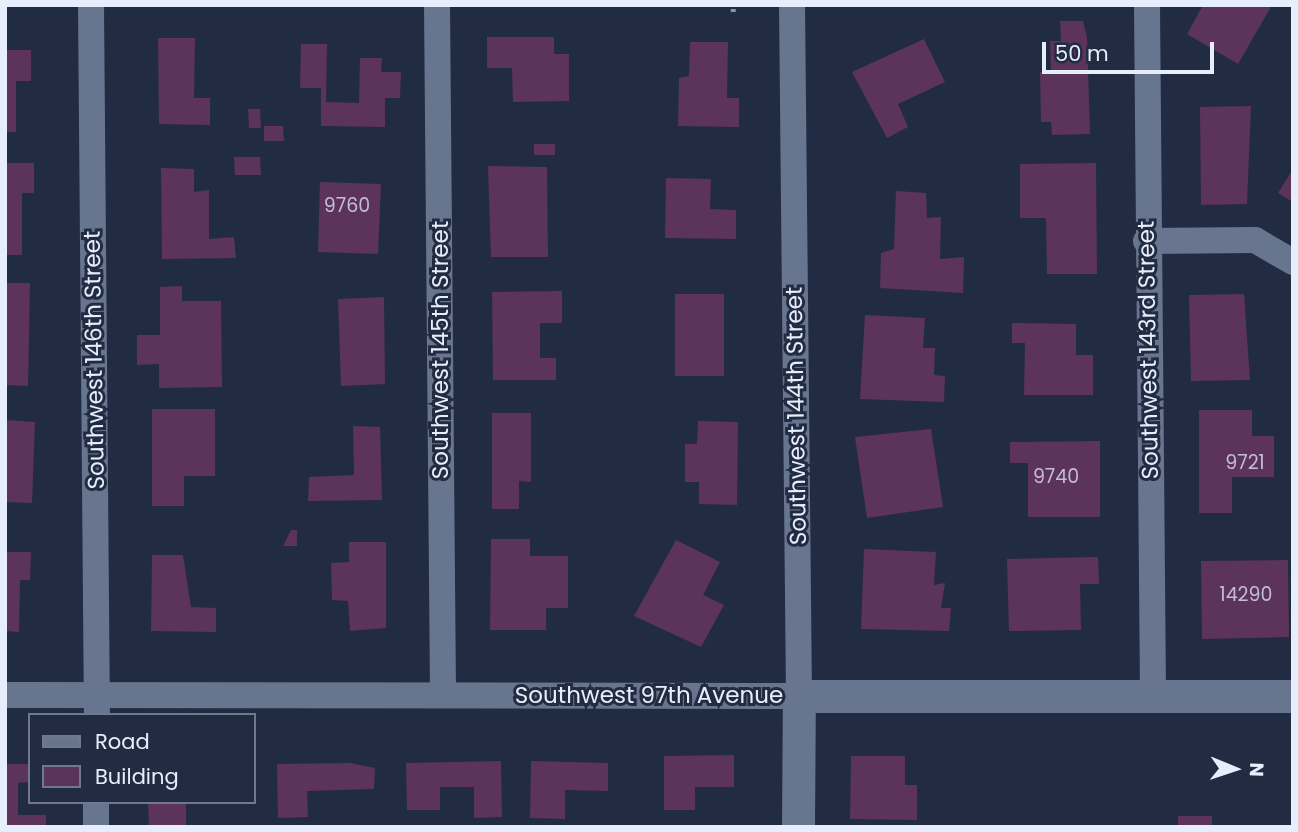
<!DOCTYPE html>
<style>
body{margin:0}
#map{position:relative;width:1298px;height:832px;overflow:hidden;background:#212c42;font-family:Poppins,sans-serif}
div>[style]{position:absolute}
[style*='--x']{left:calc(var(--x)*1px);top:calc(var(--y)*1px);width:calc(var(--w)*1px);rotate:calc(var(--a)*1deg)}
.building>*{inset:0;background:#5c335a}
.path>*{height:4.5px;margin-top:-2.25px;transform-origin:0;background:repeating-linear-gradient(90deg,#8b94a6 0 3.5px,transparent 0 8.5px)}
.minor>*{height:26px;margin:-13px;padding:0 13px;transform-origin:13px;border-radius:13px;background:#68758e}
.tertiary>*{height:33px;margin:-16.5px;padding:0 16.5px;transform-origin:16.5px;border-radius:16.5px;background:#68758e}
span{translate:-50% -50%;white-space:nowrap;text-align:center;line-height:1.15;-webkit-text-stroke:6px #212c42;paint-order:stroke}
.number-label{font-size:19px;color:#c4bed4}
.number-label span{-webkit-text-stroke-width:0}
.street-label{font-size:23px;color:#e6edfc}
.frame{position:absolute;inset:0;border:7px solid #e6edfc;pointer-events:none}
.legend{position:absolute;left:28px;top:713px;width:228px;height:91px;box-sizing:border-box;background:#212c42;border:2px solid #70798c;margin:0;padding:9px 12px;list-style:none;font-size:21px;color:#e6edfc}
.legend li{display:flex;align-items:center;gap:14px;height:35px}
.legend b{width:35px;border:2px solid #70798c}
.north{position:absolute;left:1200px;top:734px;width:70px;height:70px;-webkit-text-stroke:5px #212c42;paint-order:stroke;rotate:92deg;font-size:19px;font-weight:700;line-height:28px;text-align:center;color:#e6edfc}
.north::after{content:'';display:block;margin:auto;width:24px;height:32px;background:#e6edfc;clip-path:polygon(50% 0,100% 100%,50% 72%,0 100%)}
.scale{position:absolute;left:1042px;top:42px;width:172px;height:32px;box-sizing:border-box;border:4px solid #e6edfc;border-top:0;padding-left:9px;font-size:21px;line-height:24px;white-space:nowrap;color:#e6edfc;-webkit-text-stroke:5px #212c42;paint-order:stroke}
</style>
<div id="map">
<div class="building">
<div style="clip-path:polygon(1203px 5px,1272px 5px,1238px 64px,1187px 34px)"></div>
<div style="clip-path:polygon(1060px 21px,1083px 21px,1087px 38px,1090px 134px,1052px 135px,1051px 122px,1041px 122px,1040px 72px,1051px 72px,1050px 41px,1061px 41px)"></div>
<div style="clip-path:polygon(487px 37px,554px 37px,554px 54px,569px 54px,569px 101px,513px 102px,512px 68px,487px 68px)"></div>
<div style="clip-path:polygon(158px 38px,195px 38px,194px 98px,210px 98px,210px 125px,159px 124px)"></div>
<div style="clip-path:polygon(924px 39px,945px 82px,898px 104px,908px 127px,887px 138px,852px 72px)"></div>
<div style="clip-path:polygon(690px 42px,728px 42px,727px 98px,739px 98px,739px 127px,678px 126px,679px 78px,689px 76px)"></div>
<div style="clip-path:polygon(301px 44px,327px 44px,326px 102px,359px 103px,360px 58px,382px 58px,381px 72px,401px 72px,400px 98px,385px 98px,385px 127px,321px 126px,321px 88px,300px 88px)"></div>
<div style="clip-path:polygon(5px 50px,31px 50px,31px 81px,16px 81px,16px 132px,5px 132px)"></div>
<div style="clip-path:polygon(1251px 106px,1247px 204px,1201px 205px,1200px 107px)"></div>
<div style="clip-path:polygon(248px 109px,260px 109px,261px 128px,249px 128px)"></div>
<div style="clip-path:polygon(264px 126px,283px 126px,284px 141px,264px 141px)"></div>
<div style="clip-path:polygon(534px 144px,555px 144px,555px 155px,534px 155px)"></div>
<div style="clip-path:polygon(234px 157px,260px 157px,261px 175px,235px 175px)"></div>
<div style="clip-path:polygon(5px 163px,34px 163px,34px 193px,22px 193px,22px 255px,5px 255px)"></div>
<div style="clip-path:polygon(1096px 163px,1097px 274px,1047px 274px,1046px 218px,1020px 218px,1020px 164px)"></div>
<div style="clip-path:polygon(488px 166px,547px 167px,548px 257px,491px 257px)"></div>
<div style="clip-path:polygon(161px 168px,194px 169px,194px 192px,209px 190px,209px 239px,234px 237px,236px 258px,162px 259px)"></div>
<div style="clip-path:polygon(1293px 169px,1293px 202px,1278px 193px)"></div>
<div style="clip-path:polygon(666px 178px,711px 179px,710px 209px,736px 210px,736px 239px,665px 238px)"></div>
<div style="clip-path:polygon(320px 182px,381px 184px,378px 254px,318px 252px)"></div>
<div style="clip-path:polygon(896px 191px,926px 193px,927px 218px,941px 217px,940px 259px,964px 257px,963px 293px,880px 288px,881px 253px,894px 249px)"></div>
<div style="clip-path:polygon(5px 283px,30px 283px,28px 386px,5px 385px)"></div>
<div style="clip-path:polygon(182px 286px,182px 301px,221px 301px,222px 387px,159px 388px,159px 364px,137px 365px,137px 335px,160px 335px,160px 287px)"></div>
<div style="clip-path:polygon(562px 291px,562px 323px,540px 323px,540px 358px,556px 358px,556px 380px,493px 380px,492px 292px)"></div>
<div style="clip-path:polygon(675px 294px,724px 294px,724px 376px,675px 376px)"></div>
<div style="clip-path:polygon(1244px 294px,1250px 380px,1191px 381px,1189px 295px)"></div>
<div style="clip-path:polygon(384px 297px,385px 384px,341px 386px,338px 299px)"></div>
<div style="clip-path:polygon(865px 315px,925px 318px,923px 348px,935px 348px,934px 375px,945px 376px,944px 402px,860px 399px)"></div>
<div style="clip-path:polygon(1012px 323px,1076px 324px,1076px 355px,1093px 355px,1093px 395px,1024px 395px,1025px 343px,1012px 343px)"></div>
<div style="clip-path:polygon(152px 409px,215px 409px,215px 476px,184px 476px,184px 506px,152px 506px)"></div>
<div style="clip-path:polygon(1199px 410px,1252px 410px,1252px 436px,1274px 436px,1274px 477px,1232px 477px,1232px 513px,1199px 513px)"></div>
<div style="clip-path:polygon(492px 413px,531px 413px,531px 482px,519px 481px,519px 509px,492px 509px)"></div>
<div style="clip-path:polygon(5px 420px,35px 422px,32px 503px,5px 502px)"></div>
<div style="clip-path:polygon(698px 421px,738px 422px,737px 505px,699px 504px,699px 482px,685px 482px,685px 444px,697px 444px)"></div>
<div style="clip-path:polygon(353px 426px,380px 427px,382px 500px,308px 501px,309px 477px,354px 475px)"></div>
<div style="clip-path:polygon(931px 429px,943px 507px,867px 518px,855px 437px)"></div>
<div style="clip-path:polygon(1100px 441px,1100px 517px,1028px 517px,1028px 463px,1010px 463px,1010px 442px)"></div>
<div style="clip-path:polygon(291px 530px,297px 530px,297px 546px,283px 546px)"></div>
<div style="clip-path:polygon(491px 539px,530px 539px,530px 556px,568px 556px,568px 608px,546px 608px,546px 630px,490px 630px)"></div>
<div style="clip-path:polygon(676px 540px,720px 562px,703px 595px,724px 605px,701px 647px,634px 616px)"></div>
<div style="clip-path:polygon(349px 542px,386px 542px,386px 628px,350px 631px,348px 601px,332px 600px,331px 563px,349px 562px)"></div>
<div style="clip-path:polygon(864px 549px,936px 552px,934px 585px,945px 583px,941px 608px,951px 608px,949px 631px,861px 629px)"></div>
<div style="clip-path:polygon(5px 552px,31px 552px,30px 580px,20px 580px,19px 632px,5px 631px)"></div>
<div style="clip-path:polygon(152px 555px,183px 555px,191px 607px,216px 608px,216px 632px,151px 631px)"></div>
<div style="clip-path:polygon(1098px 557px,1099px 584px,1080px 584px,1081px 630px,1009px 631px,1007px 559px)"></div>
<div style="clip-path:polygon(1288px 560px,1289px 637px,1202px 639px,1201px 561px)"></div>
<div style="clip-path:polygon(734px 755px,734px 787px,695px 787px,695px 810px,664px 810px,664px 756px)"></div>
<div style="clip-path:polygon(851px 756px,905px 756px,905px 785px,917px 785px,917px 820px,850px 819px)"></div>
<div style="clip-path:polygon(501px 761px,502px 817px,474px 818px,474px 787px,440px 787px,440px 810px,407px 810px,406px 763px)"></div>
<div style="clip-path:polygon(531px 761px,608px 763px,608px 791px,565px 790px,565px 819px,530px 818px)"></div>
<div style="clip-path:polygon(350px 763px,375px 768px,374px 789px,307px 791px,308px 817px,278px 818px,277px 764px)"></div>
<div style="clip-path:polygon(5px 764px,30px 764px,30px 782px,18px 783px,18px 815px,46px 815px,46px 827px,5px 827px)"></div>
<div style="clip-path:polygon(148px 802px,186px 802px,186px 826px,149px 827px)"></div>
<div style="clip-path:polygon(1178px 816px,1212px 816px,1212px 827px,1178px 827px)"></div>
</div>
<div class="path">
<div style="--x:733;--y:12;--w:7;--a:-90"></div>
</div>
<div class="minor">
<div style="--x:91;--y:5;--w:710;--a:89.52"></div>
<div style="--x:437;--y:5;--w:689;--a:89.5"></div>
<div style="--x:1147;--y:5;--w:690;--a:89.5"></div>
<div style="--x:1146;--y:241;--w:109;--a:-0.5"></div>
<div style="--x:1255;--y:240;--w:44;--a:30.1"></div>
<div style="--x:5;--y:695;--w:794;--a:0.07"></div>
<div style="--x:799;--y:696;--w:691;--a:-90.58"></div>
<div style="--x:96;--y:827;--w:25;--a:-90"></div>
</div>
<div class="tertiary">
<div style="--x:798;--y:827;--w:131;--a:-89.6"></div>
<div style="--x:799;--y:696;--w:494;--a:0"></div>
</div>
<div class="number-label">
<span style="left:347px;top:206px">9760</span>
<span style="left:1245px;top:463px">9721</span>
<span style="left:1056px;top:477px">9740</span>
<span style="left:1246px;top:595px">14290</span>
</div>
<div class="street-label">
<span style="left:440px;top:350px;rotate:-90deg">Southwest 145th Street</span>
<span style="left:1148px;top:350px;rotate:-91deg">Southwest 143rd Street</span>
<span style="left:94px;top:360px;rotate:-91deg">Southwest 146th Street</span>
<span style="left:796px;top:416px;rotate:-91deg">Southwest 144th Street</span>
<span style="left:649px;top:695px">Southwest 97th Avenue</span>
</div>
<div class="frame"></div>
<ul class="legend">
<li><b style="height:9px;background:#68758e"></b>Road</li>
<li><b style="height:19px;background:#5c335a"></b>Building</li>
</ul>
<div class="north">N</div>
<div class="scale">50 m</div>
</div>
